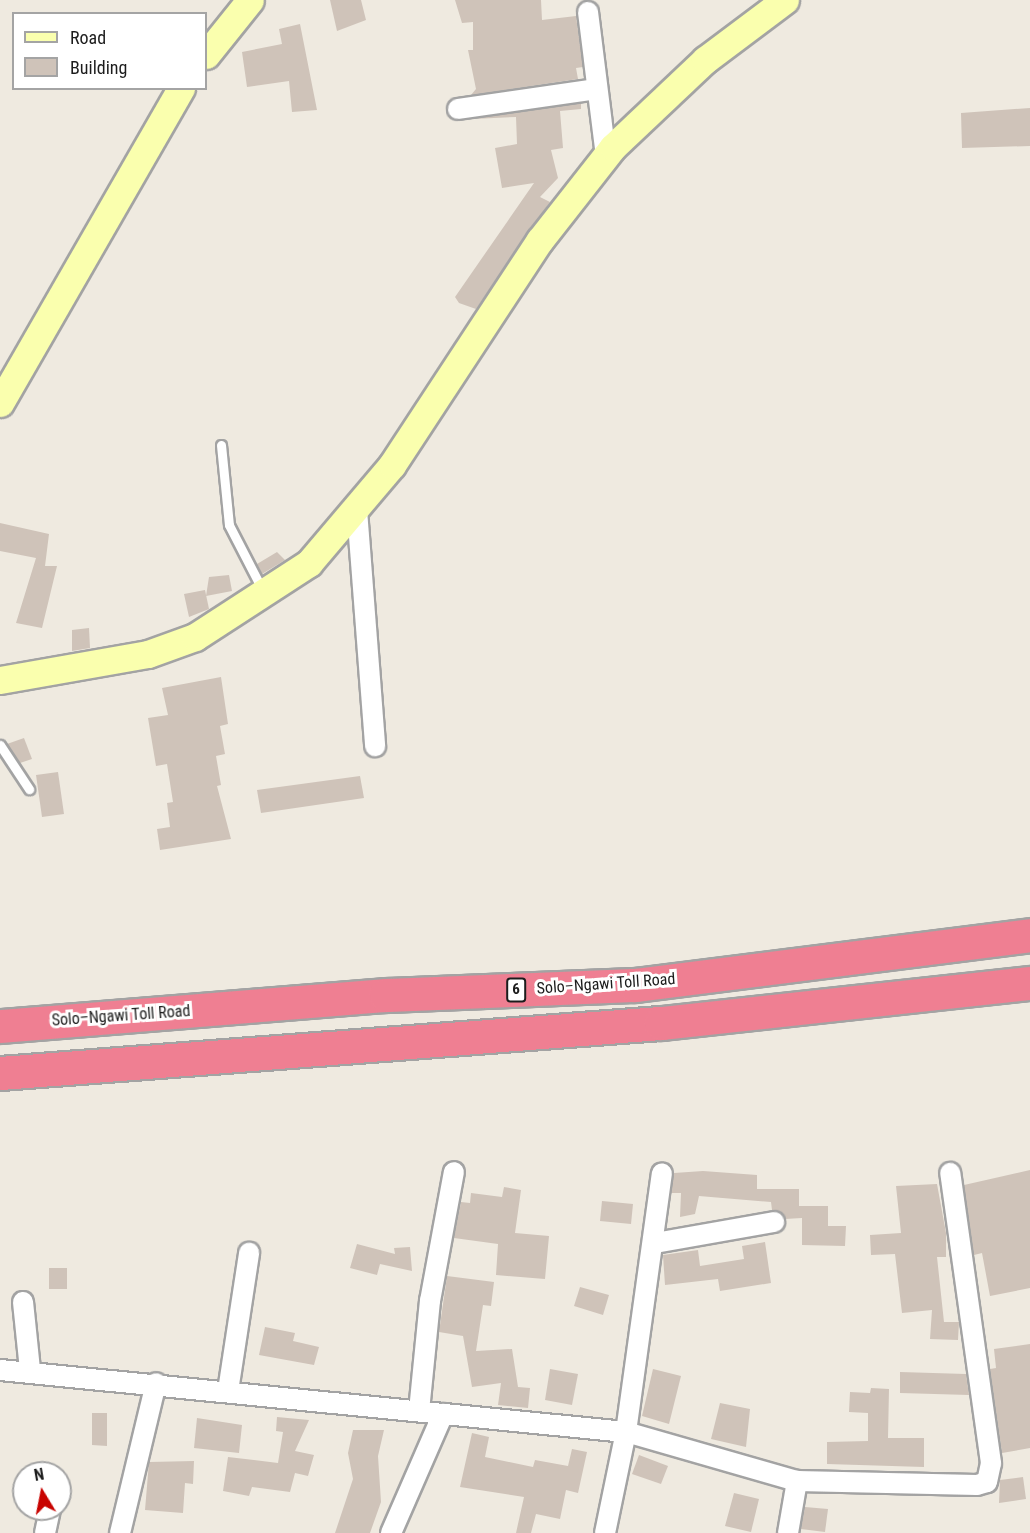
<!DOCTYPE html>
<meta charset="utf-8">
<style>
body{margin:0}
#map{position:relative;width:1030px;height:1533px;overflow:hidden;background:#efeae0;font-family:"Roboto Condensed",sans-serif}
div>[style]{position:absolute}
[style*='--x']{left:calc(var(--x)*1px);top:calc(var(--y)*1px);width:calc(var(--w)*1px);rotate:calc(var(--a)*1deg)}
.building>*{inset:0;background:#cfc3b9}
.roads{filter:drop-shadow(2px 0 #a3a3a3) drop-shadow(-2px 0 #a3a3a3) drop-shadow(0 2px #a3a3a3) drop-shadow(0 -2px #a3a3a3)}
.lane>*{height:9px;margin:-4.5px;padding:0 4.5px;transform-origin:4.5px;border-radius:4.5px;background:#fff}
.street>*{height:20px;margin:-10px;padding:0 10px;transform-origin:10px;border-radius:10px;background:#fff}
.secondary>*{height:27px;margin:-13.5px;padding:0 13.5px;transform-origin:13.5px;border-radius:13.5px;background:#faffae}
.highway>*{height:33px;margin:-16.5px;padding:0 16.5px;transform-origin:16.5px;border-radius:16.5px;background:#ef7f92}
span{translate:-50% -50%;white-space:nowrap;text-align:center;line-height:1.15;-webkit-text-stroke:6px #fff;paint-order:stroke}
.shield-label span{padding:2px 4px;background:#fff;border:2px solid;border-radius:4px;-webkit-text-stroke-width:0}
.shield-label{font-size:15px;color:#1c1c1c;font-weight:700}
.street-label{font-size:16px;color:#1c1c1c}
.legend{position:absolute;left:12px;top:12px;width:195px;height:78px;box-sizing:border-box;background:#fff;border:2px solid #a4a4a4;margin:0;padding:8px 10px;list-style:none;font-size:18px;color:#1c1c1c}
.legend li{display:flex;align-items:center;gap:12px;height:30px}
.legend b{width:30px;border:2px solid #a4a4a4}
.north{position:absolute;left:12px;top:1461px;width:60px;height:60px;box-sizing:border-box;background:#fff;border:2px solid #a4a4a4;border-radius:50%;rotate:350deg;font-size:16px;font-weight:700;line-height:24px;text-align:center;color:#1c1c1c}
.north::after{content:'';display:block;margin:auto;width:21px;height:27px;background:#c80300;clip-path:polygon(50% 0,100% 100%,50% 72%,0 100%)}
</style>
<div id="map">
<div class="building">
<div style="clip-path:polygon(330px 0,361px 0,366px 20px,337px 31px)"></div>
<div style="clip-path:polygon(455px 0,541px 0,542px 20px,576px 16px,583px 67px,576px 68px,578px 79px,471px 95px,476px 89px,468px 50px,473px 50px,473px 22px,462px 23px)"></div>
<div style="clip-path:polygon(300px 24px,317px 110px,292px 112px,289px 81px,247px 87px,242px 52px,282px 44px,279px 29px)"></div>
<div style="clip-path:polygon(581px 103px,581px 109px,560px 111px,563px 148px,551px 150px,558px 178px,540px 197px,550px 202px,476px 309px,459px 303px,455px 297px,534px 183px,502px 188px,495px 148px,517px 144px,516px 117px,472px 119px)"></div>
<div style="clip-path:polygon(1030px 108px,1030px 146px,962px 148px,961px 113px)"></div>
<div style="clip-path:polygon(0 523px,49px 534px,45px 566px,57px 566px,42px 628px,16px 623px,36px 558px,0 551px)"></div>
<div style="clip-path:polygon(277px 552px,285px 560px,262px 574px,257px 564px)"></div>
<div style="clip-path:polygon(229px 575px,232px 591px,206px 596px,209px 577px)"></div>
<div style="clip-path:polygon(205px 590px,209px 609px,189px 617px,184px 594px)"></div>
<div style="clip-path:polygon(89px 628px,90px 648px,72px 651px,72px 630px)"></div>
<div style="clip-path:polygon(221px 677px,228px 724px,220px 726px,225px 754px,216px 756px,221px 785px,217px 786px,231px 839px,160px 850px,157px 829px,170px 827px,167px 803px,173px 802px,167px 764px,156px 766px,148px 718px,168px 715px,162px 688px)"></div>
<div style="clip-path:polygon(24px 738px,32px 759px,20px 763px,7px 744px)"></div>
<div style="clip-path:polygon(58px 772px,64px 814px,42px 817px,36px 775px)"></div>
<div style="clip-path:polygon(360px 776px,364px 798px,261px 813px,257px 790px)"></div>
<div style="clip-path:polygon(1030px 1170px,1030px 1288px,990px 1296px,982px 1253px,974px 1255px,964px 1185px)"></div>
<div style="clip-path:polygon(703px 1171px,757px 1175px,757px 1189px,799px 1189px,799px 1206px,828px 1206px,828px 1226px,846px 1226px,845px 1246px,802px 1245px,802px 1218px,785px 1219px,772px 1210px,771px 1202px,699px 1196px,695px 1214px,680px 1217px,681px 1193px,671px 1193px,674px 1173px)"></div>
<div style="clip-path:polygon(937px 1184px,946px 1233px,946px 1257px,937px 1257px,944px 1322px,959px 1322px,958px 1340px,930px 1339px,932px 1310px,902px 1313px,895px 1254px,871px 1255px,870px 1235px,901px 1233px,896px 1186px)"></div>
<div style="clip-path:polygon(504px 1187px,521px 1190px,515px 1233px,549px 1236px,545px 1279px,496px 1275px,498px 1244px,454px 1238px,461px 1202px,470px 1203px,471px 1193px,502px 1197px)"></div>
<div style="clip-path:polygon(602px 1201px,633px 1204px,631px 1224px,600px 1221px)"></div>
<div style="clip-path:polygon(765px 1242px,771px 1283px,720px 1291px,718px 1279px,665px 1285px,663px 1255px,698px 1250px,700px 1266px,744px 1259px,742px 1246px)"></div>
<div style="clip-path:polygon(357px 1244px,395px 1254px,394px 1248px,410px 1247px,412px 1271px,380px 1264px,377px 1275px,350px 1268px)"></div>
<div style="clip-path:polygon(49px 1268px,67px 1268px,67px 1289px,49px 1289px)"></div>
<div style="clip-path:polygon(447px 1276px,494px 1282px,491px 1306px,483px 1305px,476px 1351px,512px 1349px,518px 1387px,530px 1388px,528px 1408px,498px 1405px,501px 1383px,472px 1387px,463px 1336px,439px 1332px)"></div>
<div style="clip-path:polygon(580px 1287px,609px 1295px,603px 1315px,574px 1306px)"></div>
<div style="clip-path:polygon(265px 1327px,295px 1333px,293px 1341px,319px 1347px,314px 1365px,259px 1355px)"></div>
<div style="clip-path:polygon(1030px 1344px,1030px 1448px,1002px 1453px,990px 1369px,996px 1368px,994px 1349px)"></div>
<div style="clip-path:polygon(550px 1369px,578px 1374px,572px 1405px,545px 1400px)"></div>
<div style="clip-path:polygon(653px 1369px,681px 1376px,669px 1424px,642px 1416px)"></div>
<div style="clip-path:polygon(900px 1372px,966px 1374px,969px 1395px,900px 1393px)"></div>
<div style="clip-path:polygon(871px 1388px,889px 1389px,888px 1438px,924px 1438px,924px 1467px,827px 1464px,827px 1442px,868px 1441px,868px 1413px,849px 1412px,850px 1392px,870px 1393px)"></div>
<div style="clip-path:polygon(720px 1403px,750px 1409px,746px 1447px,711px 1439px)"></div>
<div style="clip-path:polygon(92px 1413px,107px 1413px,107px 1446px,92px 1445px)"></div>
<div style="clip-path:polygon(277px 1417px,309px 1420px,295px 1451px,314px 1455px,308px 1476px,295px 1473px,290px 1492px,252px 1487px,249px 1496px,223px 1491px,228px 1457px,278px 1463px,283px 1432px,276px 1431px)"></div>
<div style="clip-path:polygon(197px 1418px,242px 1425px,239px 1453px,194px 1448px)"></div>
<div style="clip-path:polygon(353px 1430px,384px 1430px,378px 1456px,381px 1502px,370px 1533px,335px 1533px,353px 1479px,348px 1453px)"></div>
<div style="clip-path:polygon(472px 1433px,489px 1437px,485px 1457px,533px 1467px,535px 1460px,568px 1466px,572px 1449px,587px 1452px,578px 1493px,566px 1490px,560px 1519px,536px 1514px,531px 1533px,516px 1533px,524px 1497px,460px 1487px)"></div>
<div style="clip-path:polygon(639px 1455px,668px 1466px,661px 1484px,632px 1474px)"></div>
<div style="clip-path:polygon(194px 1461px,193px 1484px,185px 1483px,183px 1513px,145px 1510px,149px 1462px)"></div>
<div style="clip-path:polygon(1023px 1477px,1026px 1499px,999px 1503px,1000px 1480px)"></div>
<div style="clip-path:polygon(734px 1493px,759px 1499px,751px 1532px,725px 1526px)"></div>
<div style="clip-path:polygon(805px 1507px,828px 1509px,825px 1532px,801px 1529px)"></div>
</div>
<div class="roads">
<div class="lane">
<div style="--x:221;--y:445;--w:80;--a:84.3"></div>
<div style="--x:229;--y:525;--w:72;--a:62.7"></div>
<div style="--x:0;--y:745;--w:53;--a:56.6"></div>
</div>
<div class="street">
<div style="--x:588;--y:12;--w:145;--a:82.9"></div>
<div style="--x:458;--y:109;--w:139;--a:-8.2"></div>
<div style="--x:357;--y:510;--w:237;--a:85.6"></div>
<div style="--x:655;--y:1243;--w:121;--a:-10"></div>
<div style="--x:23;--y:1302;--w:68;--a:84.1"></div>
<div style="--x:0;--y:1370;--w:629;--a:5.66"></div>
<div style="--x:626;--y:1432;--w:178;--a:16"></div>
<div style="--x:797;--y:1481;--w:180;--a:1.3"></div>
<div style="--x:977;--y:1485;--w:10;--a:-17"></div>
<div style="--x:987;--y:1482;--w:19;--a:-78"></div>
<div style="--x:991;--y:1463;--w:293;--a:-98"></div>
<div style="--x:228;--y:1391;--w:140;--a:-81.3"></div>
<div style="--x:419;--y:1411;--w:111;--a:-84.3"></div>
<div style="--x:430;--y:1301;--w:131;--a:-79.5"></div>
<div style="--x:45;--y:1533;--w:25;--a:-78"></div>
<div style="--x:120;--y:1533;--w:154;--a:-76.5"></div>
<div style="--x:391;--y:1533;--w:130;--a:-66.4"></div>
<div style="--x:605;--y:1533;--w:103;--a:-78.3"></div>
<div style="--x:626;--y:1432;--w:261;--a:-82.1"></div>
<div style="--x:788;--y:1533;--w:53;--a:-80.2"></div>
</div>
<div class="secondary">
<div style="--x:206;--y:55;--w:70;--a:-51.3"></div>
<div style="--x:0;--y:403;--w:363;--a:-60.1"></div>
<div style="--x:0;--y:680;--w:150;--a:-10"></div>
<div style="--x:148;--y:654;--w:50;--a:-19.9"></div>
<div style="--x:195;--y:637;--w:136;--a:-33"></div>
<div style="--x:309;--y:563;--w:128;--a:-49.7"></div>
<div style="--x:392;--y:465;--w:269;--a:-56.7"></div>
<div style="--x:540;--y:240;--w:118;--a:-51.9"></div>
<div style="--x:613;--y:147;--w:127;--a:-43.4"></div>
<div style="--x:705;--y:60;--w:100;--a:-36.9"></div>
</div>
<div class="highway">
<div style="--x:0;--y:1026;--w:387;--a:-4.6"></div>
<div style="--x:386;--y:995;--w:249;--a:-2.3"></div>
<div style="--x:635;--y:985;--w:398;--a:-7.2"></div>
<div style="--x:0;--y:1073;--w:663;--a:-4.33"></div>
<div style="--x:661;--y:1023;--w:371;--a:-6.2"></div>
</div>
</div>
<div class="shield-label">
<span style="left:516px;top:990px">6</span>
</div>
<div class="street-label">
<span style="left:606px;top:984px;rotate:-4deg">Solo–Ngawi Toll Road</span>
<span style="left:121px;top:1016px;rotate:-4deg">Solo–Ngawi Toll Road</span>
</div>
<ul class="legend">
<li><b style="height:8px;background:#faffae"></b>Road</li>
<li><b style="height:16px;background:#cfc3b9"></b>Building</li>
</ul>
<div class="north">N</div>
</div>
